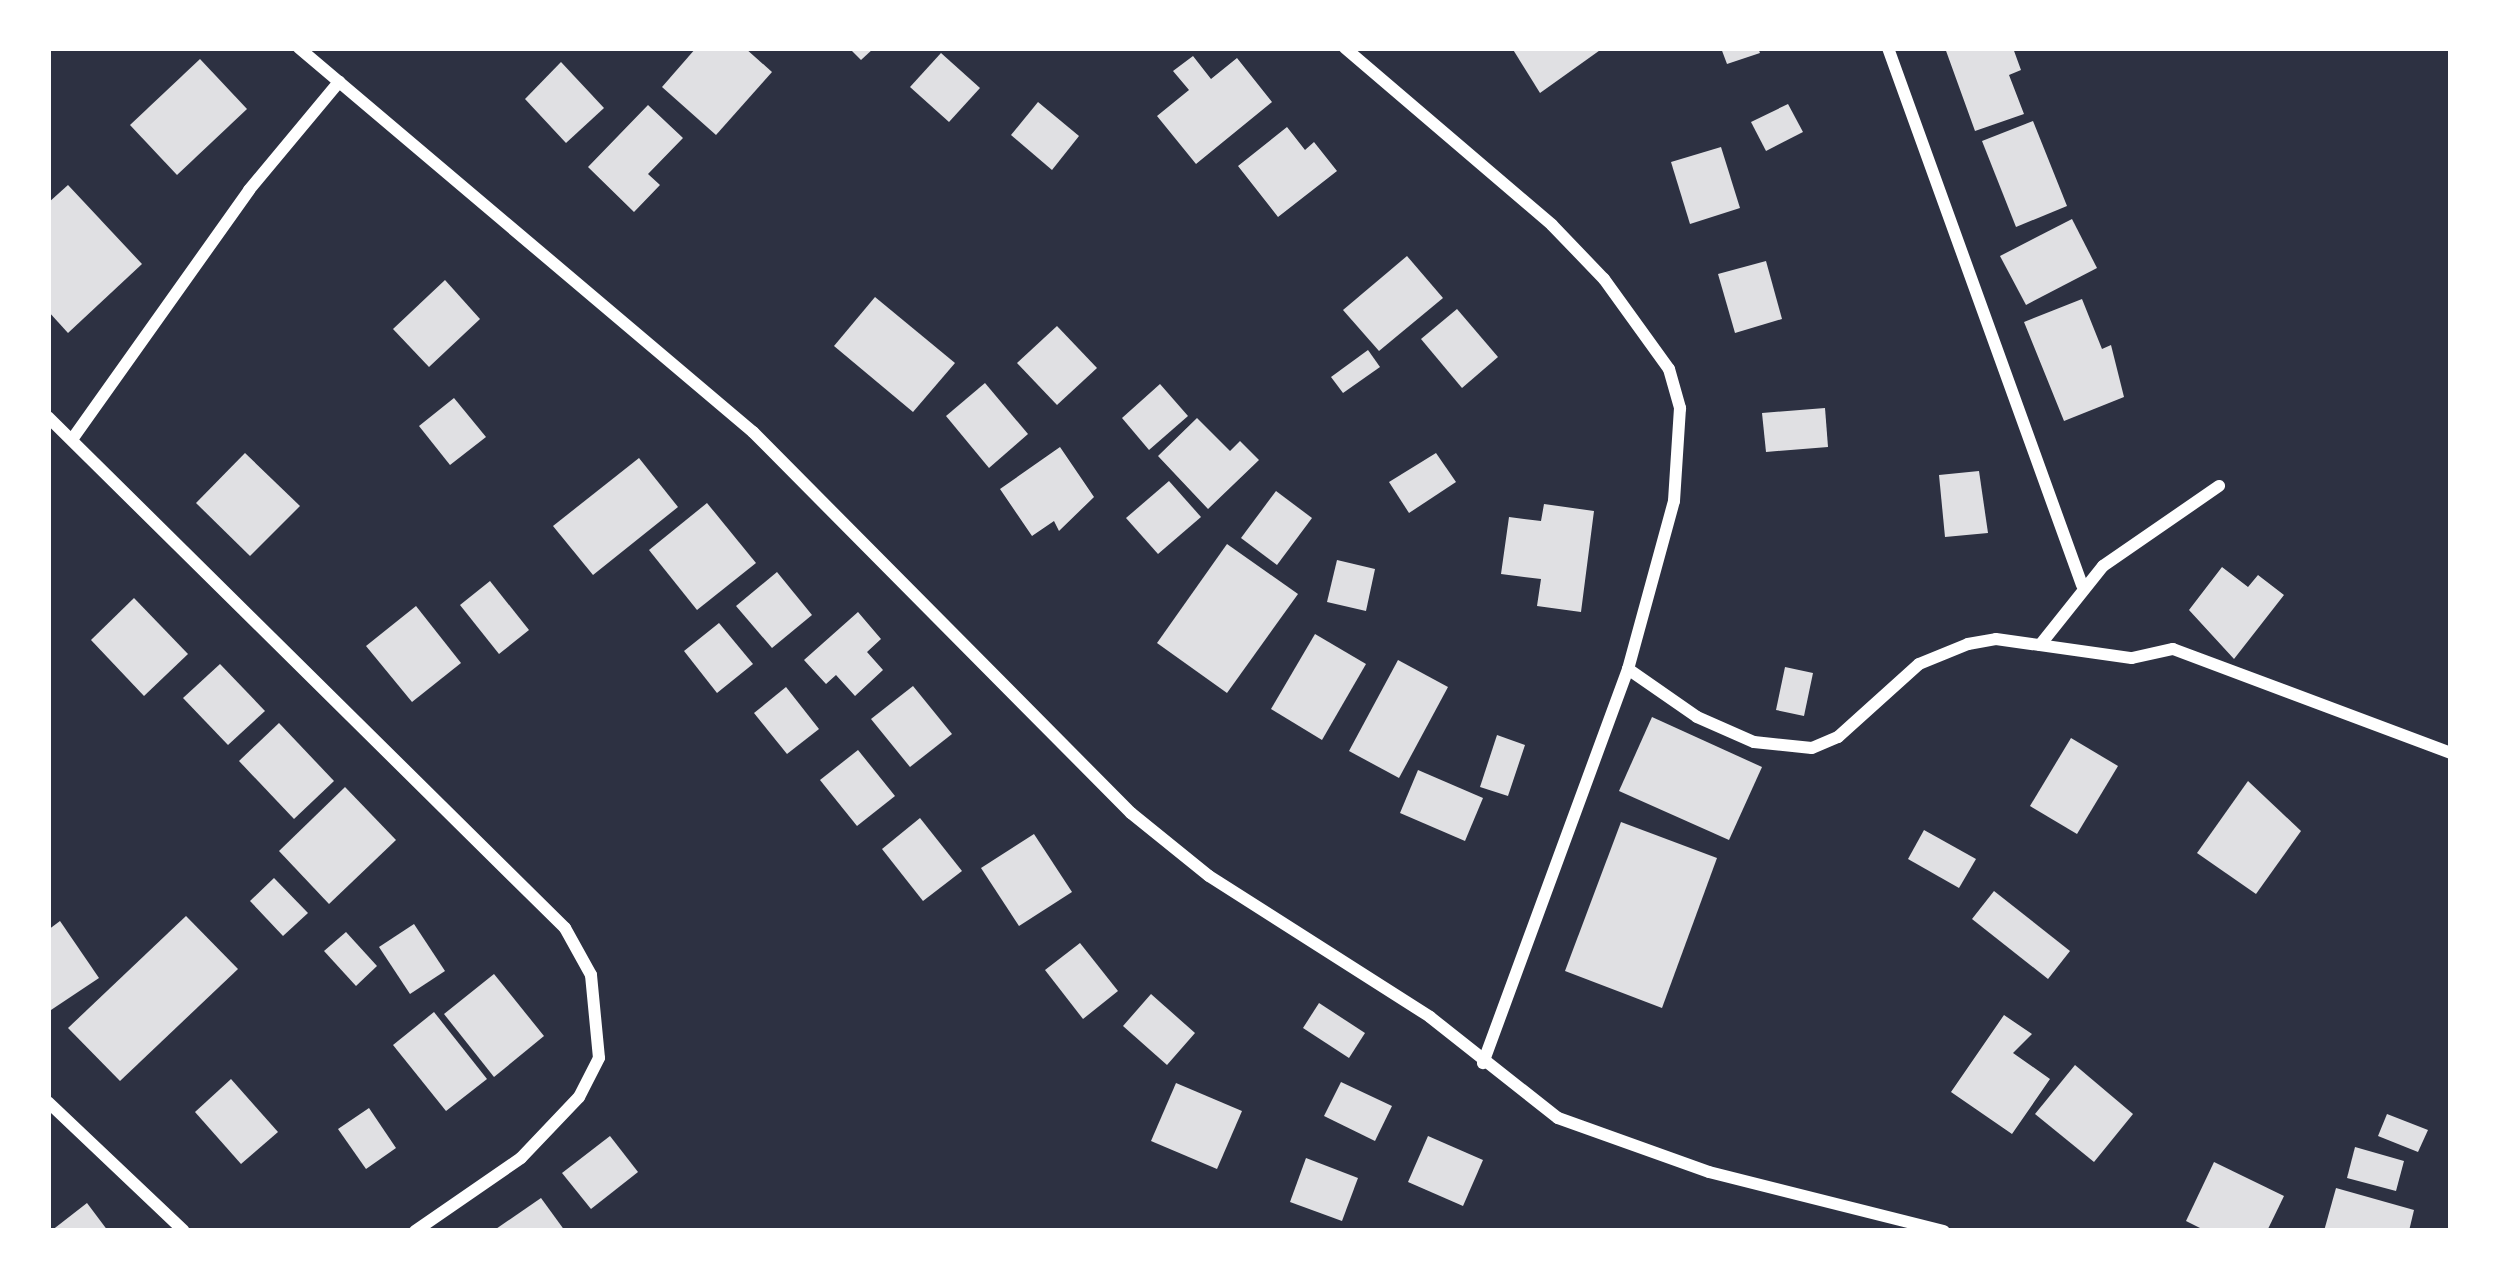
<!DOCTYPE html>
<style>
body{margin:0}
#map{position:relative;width:2499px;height:1279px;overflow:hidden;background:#2d3142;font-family:"Public Sans",sans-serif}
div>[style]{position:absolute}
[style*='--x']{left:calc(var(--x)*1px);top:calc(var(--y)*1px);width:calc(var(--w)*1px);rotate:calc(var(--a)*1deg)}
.building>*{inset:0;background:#e0e0e3}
.minor>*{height:12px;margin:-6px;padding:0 6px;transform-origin:6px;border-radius:6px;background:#fff}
span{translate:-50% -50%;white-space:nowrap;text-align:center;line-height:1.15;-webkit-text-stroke:9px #fff;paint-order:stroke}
.frame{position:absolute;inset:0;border:51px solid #fff;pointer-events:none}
</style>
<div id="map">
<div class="building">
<div style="clip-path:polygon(696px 48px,745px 48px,772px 72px,716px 135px,662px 87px)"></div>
<div style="clip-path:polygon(849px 48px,874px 48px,861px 60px)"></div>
<div style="clip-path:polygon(1512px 48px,1603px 48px,1540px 93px)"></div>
<div style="clip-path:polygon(1721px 48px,1758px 48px,1760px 53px,1727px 64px)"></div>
<div style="clip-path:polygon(1945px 48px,2013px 48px,2021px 70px,2009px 75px,2024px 114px,1975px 131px)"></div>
<div style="clip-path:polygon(941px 53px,980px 88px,949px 122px,910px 87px)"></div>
<div style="clip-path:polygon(1193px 56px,1211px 79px,1237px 58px,1272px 102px,1196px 164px,1157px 116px,1189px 90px,1173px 71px)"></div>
<div style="clip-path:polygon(200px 59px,247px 109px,177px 175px,130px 125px)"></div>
<div style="clip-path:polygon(561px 62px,604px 108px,566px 143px,525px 99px)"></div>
<div style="clip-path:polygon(1038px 102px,1079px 136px,1052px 170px,1011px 135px)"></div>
<div style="clip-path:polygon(1788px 104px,1803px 132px,1766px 151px,1751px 122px)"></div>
<div style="clip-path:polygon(648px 105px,683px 138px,648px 174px,660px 185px,634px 212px,588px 167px)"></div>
<div style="clip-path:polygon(2033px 121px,2067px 206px,2016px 227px,1982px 141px)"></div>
<div style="clip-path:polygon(1287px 127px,1305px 150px,1314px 142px,1337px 171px,1278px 217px,1238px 166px)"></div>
<div style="clip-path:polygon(1721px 147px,1740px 208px,1690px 224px,1671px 162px)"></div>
<div style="clip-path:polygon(68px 185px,142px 264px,68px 333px,48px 311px,48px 203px)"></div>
<div style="clip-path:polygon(2072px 219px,2097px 268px,2026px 305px,2000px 256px)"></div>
<div style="clip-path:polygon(1407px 256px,1443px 298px,1379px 351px,1343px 310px)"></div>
<div style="clip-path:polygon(1766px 261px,1782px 319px,1735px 333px,1718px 274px)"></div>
<div style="clip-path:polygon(445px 280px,480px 319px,429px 367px,393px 329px)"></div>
<div style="clip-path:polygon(875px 297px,955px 363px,913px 412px,834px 346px)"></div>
<div style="clip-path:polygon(2082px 299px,2102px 349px,2111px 345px,2124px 397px,2064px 421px,2024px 322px)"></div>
<div style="clip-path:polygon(1457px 309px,1498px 357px,1462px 388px,1421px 339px)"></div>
<div style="clip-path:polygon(1057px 326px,1097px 368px,1057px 405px,1017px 363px)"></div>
<div style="clip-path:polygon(1368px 350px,1380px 367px,1343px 393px,1331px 377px)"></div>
<div style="clip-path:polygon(985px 383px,1028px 434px,989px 468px,946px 416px)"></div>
<div style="clip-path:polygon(1160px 384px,1188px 416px,1149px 450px,1122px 418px)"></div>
<div style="clip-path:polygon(454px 398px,486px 437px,450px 465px,419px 426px)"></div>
<div style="clip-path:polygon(1825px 408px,1828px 447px,1766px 452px,1762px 413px)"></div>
<div style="clip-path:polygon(1197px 418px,1230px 451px,1240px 441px,1259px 460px,1208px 509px,1158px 456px)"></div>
<div style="clip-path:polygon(1060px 447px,1094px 497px,1059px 531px,1054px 521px,1032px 536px,1000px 489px)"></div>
<div style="clip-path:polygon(245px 453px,300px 506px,250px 556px,196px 503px)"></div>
<div style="clip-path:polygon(1436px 453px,1456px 482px,1409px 513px,1389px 482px)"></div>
<div style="clip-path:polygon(639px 458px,678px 507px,593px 575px,553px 526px)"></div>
<div style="clip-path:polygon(1979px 471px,1988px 533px,1945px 537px,1939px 475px)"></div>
<div style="clip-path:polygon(1169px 481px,1201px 517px,1158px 554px,1126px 518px)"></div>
<div style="clip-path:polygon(1276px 491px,1312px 518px,1277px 565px,1241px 538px)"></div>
<div style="clip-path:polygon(707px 503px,756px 563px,697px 610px,649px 550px)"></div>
<div style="clip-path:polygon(1544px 504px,1594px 511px,1581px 612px,1537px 606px,1541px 579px,1501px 574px,1509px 517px,1541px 521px)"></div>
<div style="clip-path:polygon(1227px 544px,1298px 594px,1227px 693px,1157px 643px)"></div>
<div style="clip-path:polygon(1337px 560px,1375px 569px,1366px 611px,1327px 602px)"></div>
<div style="clip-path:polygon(2222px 567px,2248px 587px,2258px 575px,2284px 595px,2234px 659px,2189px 610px)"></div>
<div style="clip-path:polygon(777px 572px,812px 615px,772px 648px,736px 606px)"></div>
<div style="clip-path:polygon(490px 581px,529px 630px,499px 654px,460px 605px)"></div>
<div style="clip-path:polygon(134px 598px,188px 654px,144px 696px,91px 640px)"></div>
<div style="clip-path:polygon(416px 606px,461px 663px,412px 702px,366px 646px)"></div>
<div style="clip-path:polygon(858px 612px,881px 639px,867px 652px,883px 670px,855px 696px,836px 675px,826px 684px,804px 660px)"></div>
<div style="clip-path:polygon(719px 623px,753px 664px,717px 693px,684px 651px)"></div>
<div style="clip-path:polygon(1315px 634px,1366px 664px,1322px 740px,1271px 709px)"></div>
<div style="clip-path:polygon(1398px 660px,1448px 687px,1399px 778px,1349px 751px)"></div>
<div style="clip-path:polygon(220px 664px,265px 711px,228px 745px,183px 698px)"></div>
<div style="clip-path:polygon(1785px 667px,1813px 673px,1804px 716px,1776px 710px)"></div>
<div style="clip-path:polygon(913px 686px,952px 734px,910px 767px,871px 719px)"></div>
<div style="clip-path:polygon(786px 687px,819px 729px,787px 754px,754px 713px)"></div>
<div style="clip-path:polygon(1652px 717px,1762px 767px,1729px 840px,1619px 791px)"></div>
<div style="clip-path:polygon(279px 723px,334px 781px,294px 819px,239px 761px)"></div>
<div style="clip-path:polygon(1497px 735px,1525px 745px,1508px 796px,1480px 787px)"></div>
<div style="clip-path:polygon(2071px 738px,2118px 766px,2077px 834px,2030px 806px)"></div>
<div style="clip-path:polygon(858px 750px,895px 796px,857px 826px,820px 780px)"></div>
<div style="clip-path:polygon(1418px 770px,1483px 798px,1465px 841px,1400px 813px)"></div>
<div style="clip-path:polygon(2248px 781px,2301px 831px,2256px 894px,2197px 853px)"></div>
<div style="clip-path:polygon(345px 787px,396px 840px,329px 904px,279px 851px)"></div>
<div style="clip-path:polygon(920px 818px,962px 871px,923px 901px,882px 849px)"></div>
<div style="clip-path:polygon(1621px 822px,1717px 858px,1662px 1008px,1565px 971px)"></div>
<div style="clip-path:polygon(1924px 830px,1976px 859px,1959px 888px,1908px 859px)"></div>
<div style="clip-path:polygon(1034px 834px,1072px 892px,1019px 926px,981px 868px)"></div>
<div style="clip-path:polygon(274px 878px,308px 913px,283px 936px,250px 901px)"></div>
<div style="clip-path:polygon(1994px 891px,2070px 951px,2048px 979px,1972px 919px)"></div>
<div style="clip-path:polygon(186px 916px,238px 969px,120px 1081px,68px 1028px)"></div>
<div style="clip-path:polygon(60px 921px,99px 978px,51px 1010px,48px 930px)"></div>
<div style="clip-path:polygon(414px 924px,445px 971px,410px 994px,379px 947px)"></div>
<div style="clip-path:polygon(346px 932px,377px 966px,356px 986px,324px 951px)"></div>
<div style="clip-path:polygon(1080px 943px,1118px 991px,1083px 1019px,1045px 970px)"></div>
<div style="clip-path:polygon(494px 974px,544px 1036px,494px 1077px,444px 1014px)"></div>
<div style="clip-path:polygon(1151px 994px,1195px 1033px,1167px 1065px,1123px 1026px)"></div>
<div style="clip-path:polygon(1319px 1003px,1365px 1033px,1349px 1058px,1303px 1028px)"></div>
<div style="clip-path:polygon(434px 1012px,487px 1079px,446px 1111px,393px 1045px)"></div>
<div style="clip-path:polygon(2004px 1015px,2032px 1034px,2013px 1053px,2050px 1079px,2012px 1134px,1951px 1092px)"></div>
<div style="clip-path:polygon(2075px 1065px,2133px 1114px,2094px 1162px,2035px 1114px)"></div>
<div style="clip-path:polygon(231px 1079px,278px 1132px,241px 1164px,195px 1112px)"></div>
<div style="clip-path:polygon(1341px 1082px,1392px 1106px,1375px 1141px,1324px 1116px)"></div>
<div style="clip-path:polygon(1176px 1083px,1242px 1111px,1217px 1169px,1151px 1141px)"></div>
<div style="clip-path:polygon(369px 1108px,396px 1148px,366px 1169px,338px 1129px)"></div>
<div style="clip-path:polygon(2387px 1114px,2428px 1130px,2418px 1152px,2378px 1136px)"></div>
<div style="clip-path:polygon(610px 1136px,638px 1172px,591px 1209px,562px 1173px)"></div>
<div style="clip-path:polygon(1428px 1136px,1483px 1160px,1463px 1206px,1408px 1182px)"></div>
<div style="clip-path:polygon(2355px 1147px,2404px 1161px,2396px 1191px,2347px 1178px)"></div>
<div style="clip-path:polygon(1306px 1158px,1358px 1178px,1342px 1221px,1290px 1202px)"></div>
<div style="clip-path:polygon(2214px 1162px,2284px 1196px,2267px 1231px,2206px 1231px,2186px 1221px)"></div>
<div style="clip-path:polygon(2336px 1188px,2414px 1210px,2409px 1231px,2324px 1231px)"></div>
<div style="clip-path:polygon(541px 1198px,565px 1231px,493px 1231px)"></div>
<div style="clip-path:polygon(87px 1203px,108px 1231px,51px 1231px)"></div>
</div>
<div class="minor">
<div style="--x:299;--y:48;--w:595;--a:40.23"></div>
<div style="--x:753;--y:432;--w:537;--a:45.23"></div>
<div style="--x:1131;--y:813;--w:100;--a:38.9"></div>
<div style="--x:1209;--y:876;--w:262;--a:32.5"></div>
<div style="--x:1430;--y:1017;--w:163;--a:38.3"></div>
<div style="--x:1558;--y:1118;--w:160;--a:19.7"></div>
<div style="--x:1709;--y:1172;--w:242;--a:14.1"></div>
<div style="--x:1345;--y:48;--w:272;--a:40.5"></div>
<div style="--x:1552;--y:225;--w:75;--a:46.1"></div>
<div style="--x:1604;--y:279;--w:111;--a:54.2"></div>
<div style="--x:1669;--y:369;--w:41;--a:74.2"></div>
<div style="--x:1680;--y:408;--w:93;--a:93.7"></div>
<div style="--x:1674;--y:501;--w:174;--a:105.3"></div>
<div style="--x:1628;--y:669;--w:420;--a:110.2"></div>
<div style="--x:1888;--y:48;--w:571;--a:70.14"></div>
<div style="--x:48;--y:417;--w:727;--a:44.67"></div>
<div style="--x:565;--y:928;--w:54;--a:61"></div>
<div style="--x:591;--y:975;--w:83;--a:84.5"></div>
<div style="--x:599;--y:1058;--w:44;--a:117.1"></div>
<div style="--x:579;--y:1097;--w:84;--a:133.6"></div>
<div style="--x:521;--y:1158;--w:129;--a:145.4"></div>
<div style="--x:73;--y:438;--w:304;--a:-54.6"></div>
<div style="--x:249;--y:190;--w:141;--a:-50.2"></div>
<div style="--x:2040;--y:645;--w:101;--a:-51.4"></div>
<div style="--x:2103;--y:566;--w:141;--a:-34.6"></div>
<div style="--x:1628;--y:669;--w:84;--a:34.8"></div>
<div style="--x:1697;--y:717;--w:62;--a:23.7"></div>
<div style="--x:1754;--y:742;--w:58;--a:5.9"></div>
<div style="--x:1812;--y:748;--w:28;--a:-23"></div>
<div style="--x:1838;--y:737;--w:109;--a:-42"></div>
<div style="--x:1919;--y:664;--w:53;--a:-22.2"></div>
<div style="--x:1968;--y:644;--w:28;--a:-10"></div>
<div style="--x:1996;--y:639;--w:137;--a:8"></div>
<div style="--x:2132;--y:658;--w:42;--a:-12.4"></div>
<div style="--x:2173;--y:649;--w:297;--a:20.5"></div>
<div style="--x:48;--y:1102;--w:187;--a:43.5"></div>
</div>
<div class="frame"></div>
</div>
